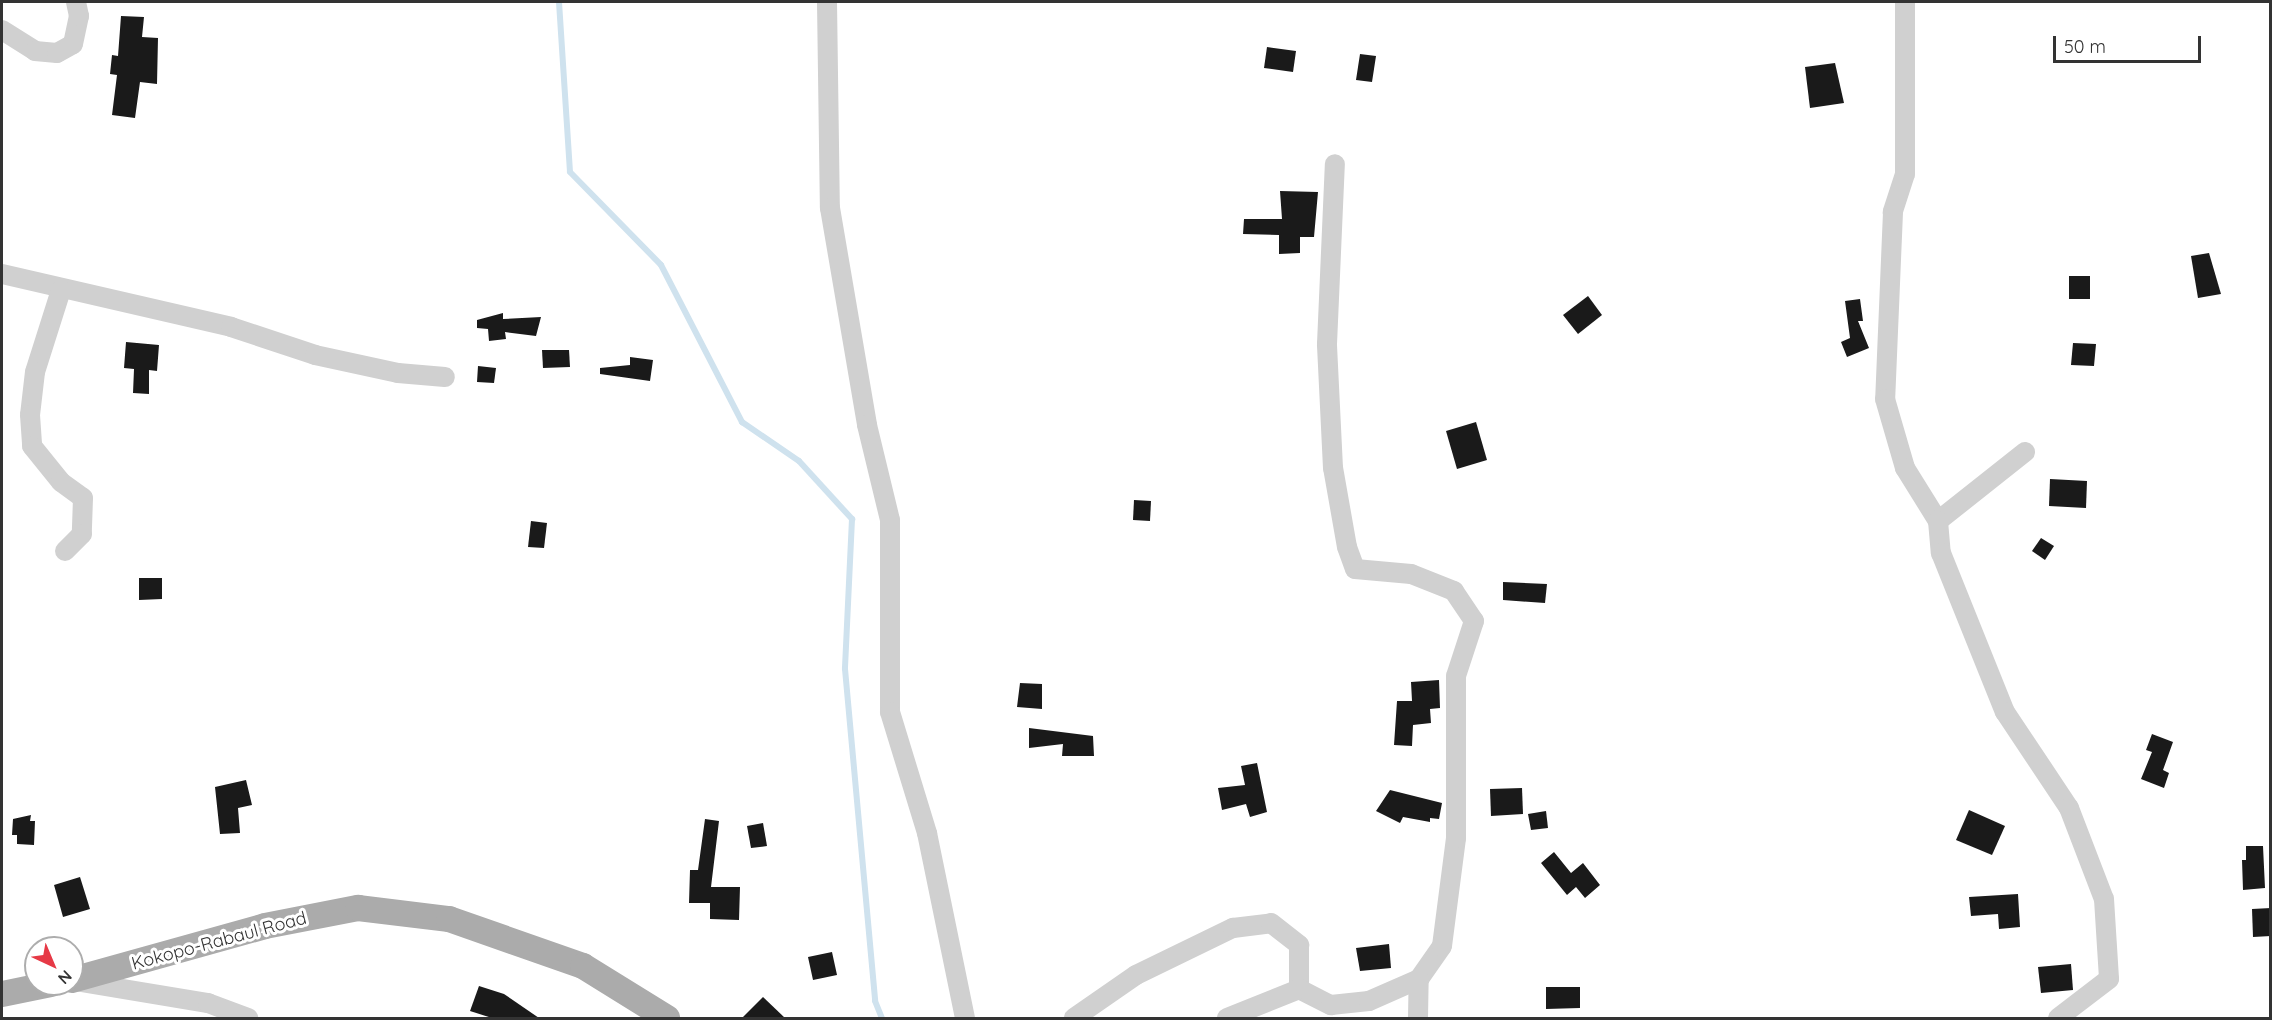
<!DOCTYPE html>
<style>
body{margin:0}
#map{position:relative;width:2272px;height:1020px;overflow:hidden;background:#fff;font-family:Quicksand,sans-serif}
div>[style]{position:absolute}
[style*='--x']{left:calc(var(--x)*1px);top:calc(var(--y)*1px);width:calc(var(--w)*1px);rotate:calc(var(--a)*1deg)}
.stream>*{height:6px;margin:-3px;padding:0 3px;transform-origin:3px;border-radius:3px;background:#cfe2ee}
.building>*{inset:0;background:#1a1a1a}
.minor>*{height:20px;margin:-10px;padding:0 10px;transform-origin:10px;border-radius:10px;background:#d0d0d0}
.major>*{height:26px;margin:-13px;padding:0 13px;transform-origin:13px;border-radius:13px;background:#ababab}
span{translate:-50% -50%;white-space:nowrap;text-align:center;line-height:1.15;-webkit-text-stroke:6px #fff;paint-order:stroke}
.street-label{font-size:18px;color:#333}
.frame{position:absolute;inset:0;border:3px solid #333;pointer-events:none}
.north{position:absolute;left:24px;top:936px;width:60px;height:60px;box-sizing:border-box;background:#fff;border:2px solid #adadad;border-radius:50%;rotate:136deg;font-size:16px;font-weight:700;line-height:24px;text-align:center;color:#333}
.north::after{content:'';display:block;margin:auto;width:21px;height:27px;background:#e63946;clip-path:polygon(50% 0,100% 100%,50% 72%,0 100%)}
.scale{position:absolute;left:2053px;top:36px;width:148px;height:27px;box-sizing:border-box;border:3px solid #333;border-top:0;padding-left:8px;font-size:18px;line-height:21px;white-space:nowrap;color:#333;-webkit-text-stroke:4px #fff;paint-order:stroke}
</style>
<div id="map">
<div class="stream">
<div style="--x:559;--y:2;--w:170;--a:86.3"></div>
<div style="--x:570;--y:172;--w:130;--a:45.6"></div>
<div style="--x:661;--y:265;--w:177;--a:62.7"></div>
<div style="--x:742;--y:422;--w:69;--a:34.4"></div>
<div style="--x:799;--y:461;--w:79;--a:47.6"></div>
<div style="--x:852;--y:519;--w:150;--a:92.7"></div>
<div style="--x:845;--y:669;--w:333;--a:84.8"></div>
<div style="--x:875;--y:1001;--w:18;--a:68"></div>
</div>
<div class="building">
<div style="clip-path:polygon(121px 16px,144px 17px,142px 37px,158px 38px,157px 84px,140px 82px,135px 118px,112px 115px,117px 75px,110px 74px,112px 55px,118px 56px)"></div>
<div style="clip-path:polygon(1267px 47px,1296px 51px,1293px 72px,1264px 68px)"></div>
<div style="clip-path:polygon(1360px 54px,1376px 56px,1372px 82px,1356px 80px)"></div>
<div style="clip-path:polygon(1835px 63px,1844px 103px,1810px 108px,1805px 67px)"></div>
<div style="clip-path:polygon(1280px 191px,1318px 192px,1314px 237px,1300px 237px,1300px 253px,1279px 254px,1279px 235px,1243px 234px,1244px 219px,1282px 219px)"></div>
<div style="clip-path:polygon(2209px 253px,2221px 294px,2198px 298px,2191px 256px)"></div>
<div style="clip-path:polygon(2069px 276px,2090px 276px,2090px 299px,2069px 299px)"></div>
<div style="clip-path:polygon(1588px 296px,1602px 315px,1578px 334px,1563px 315px)"></div>
<div style="clip-path:polygon(1860px 299px,1863px 321px,1858px 321px,1869px 348px,1847px 357px,1841px 342px,1850px 338px,1845px 301px)"></div>
<div style="clip-path:polygon(503px 313px,503px 319px,541px 317px,536px 336px,505px 332px,506px 339px,489px 341px,488px 329px,477px 328px,477px 320px)"></div>
<div style="clip-path:polygon(126px 342px,159px 345px,157px 371px,149px 370px,149px 394px,133px 393px,134px 369px,124px 368px)"></div>
<div style="clip-path:polygon(2073px 343px,2096px 344px,2094px 366px,2071px 365px)"></div>
<div style="clip-path:polygon(542px 350px,569px 350px,570px 367px,543px 368px)"></div>
<div style="clip-path:polygon(630px 357px,653px 360px,650px 381px,600px 374px,600px 368px,630px 365px)"></div>
<div style="clip-path:polygon(478px 366px,496px 368px,494px 383px,477px 382px)"></div>
<div style="clip-path:polygon(1476px 422px,1487px 460px,1457px 469px,1446px 431px)"></div>
<div style="clip-path:polygon(2050px 479px,2087px 481px,2086px 508px,2049px 506px)"></div>
<div style="clip-path:polygon(1134px 500px,1151px 501px,1150px 521px,1133px 520px)"></div>
<div style="clip-path:polygon(531px 521px,547px 523px,544px 548px,528px 547px)"></div>
<div style="clip-path:polygon(2041px 538px,2054px 546px,2045px 560px,2032px 551px)"></div>
<div style="clip-path:polygon(139px 578px,162px 578px,162px 599px,139px 600px)"></div>
<div style="clip-path:polygon(1503px 582px,1547px 584px,1545px 603px,1503px 600px)"></div>
<div style="clip-path:polygon(1439px 680px,1440px 708px,1430px 709px,1431px 723px,1413px 725px,1412px 746px,1394px 745px,1397px 701px,1412px 701px,1411px 682px)"></div>
<div style="clip-path:polygon(1020px 683px,1042px 684px,1042px 709px,1017px 707px)"></div>
<div style="clip-path:polygon(1029px 728px,1093px 736px,1094px 756px,1062px 756px,1063px 744px,1029px 748px)"></div>
<div style="clip-path:polygon(2152px 734px,2173px 742px,2163px 770px,2169px 773px,2164px 788px,2141px 779px,2152px 752px,2146px 750px)"></div>
<div style="clip-path:polygon(1257px 763px,1267px 812px,1250px 817px,1246px 804px,1222px 810px,1218px 788px,1245px 785px,1241px 766px)"></div>
<div style="clip-path:polygon(246px 780px,252px 805px,238px 808px,240px 833px,220px 834px,215px 787px)"></div>
<div style="clip-path:polygon(1522px 788px,1523px 814px,1491px 816px,1490px 789px)"></div>
<div style="clip-path:polygon(1390px 790px,1442px 803px,1439px 819px,1430px 818px,1430px 822px,1403px 817px,1400px 823px,1376px 811px)"></div>
<div style="clip-path:polygon(1969px 810px,2005px 826px,1992px 855px,1956px 840px)"></div>
<div style="clip-path:polygon(1546px 811px,1548px 828px,1531px 830px,1528px 814px)"></div>
<div style="clip-path:polygon(31px 815px,30px 821px,35px 821px,34px 845px,17px 844px,17px 835px,12px 835px,13px 819px)"></div>
<div style="clip-path:polygon(705px 819px,719px 821px,711px 887px,740px 887px,739px 920px,710px 919px,710px 903px,689px 903px,690px 870px,698px 870px)"></div>
<div style="clip-path:polygon(763px 823px,767px 846px,751px 848px,747px 826px)"></div>
<div style="clip-path:polygon(2246px 846px,2263px 846px,2265px 888px,2243px 890px,2242px 860px,2246px 860px)"></div>
<div style="clip-path:polygon(1554px 852px,1571px 873px,1583px 863px,1600px 885px,1585px 898px,1576px 887px,1567px 895px,1541px 863px)"></div>
<div style="clip-path:polygon(80px 877px,90px 909px,63px 917px,54px 885px)"></div>
<div style="clip-path:polygon(2018px 894px,2020px 927px,1999px 929px,1998px 914px,1971px 916px,1969px 897px)"></div>
<div style="clip-path:polygon(2271px 908px,2271px 936px,2253px 937px,2252px 909px)"></div>
<div style="clip-path:polygon(1389px 944px,1391px 968px,1360px 971px,1356px 948px)"></div>
<div style="clip-path:polygon(832px 952px,837px 975px,813px 980px,808px 957px)"></div>
<div style="clip-path:polygon(2071px 964px,2073px 990px,2041px 993px,2038px 967px)"></div>
<div style="clip-path:polygon(479px 986px,504px 994px,539px 1018px,492px 1018px,470px 1011px)"></div>
<div style="clip-path:polygon(1546px 987px,1580px 987px,1580px 1008px,1546px 1009px)"></div>
<div style="clip-path:polygon(763px 997px,785px 1018px,742px 1018px)"></div>
</div>
<div class="minor">
<div style="--x:827;--y:2;--w:206;--a:89.2"></div>
<div style="--x:830;--y:208;--w:220;--a:80.3"></div>
<div style="--x:867;--y:425;--w:98;--a:76.4"></div>
<div style="--x:890;--y:520;--w:192;--a:90"></div>
<div style="--x:890;--y:712;--w:127;--a:73"></div>
<div style="--x:927;--y:833;--w:189;--a:78.4"></div>
<div style="--x:1905;--y:2;--w:172;--a:90"></div>
<div style="--x:1905;--y:174;--w:40;--a:108"></div>
<div style="--x:1893;--y:212;--w:187;--a:92.4"></div>
<div style="--x:1885;--y:399;--w:72;--a:73.8"></div>
<div style="--x:1905;--y:468;--w:62;--a:58.1"></div>
<div style="--x:2;--y:30;--w:39;--a:32"></div>
<div style="--x:35;--y:51;--w:22;--a:5"></div>
<div style="--x:57;--y:53;--w:18;--a:-29"></div>
<div style="--x:73;--y:44;--w:29;--a:-78"></div>
<div style="--x:79;--y:16;--w:14;--a:-102"></div>
<div style="--x:2;--y:274;--w:235;--a:13"></div>
<div style="--x:231;--y:327;--w:89;--a:18.4"></div>
<div style="--x:315;--y:355;--w:85;--a:12.2"></div>
<div style="--x:398;--y:373;--w:47;--a:4.9"></div>
<div style="--x:61;--y:290;--w:86;--a:107.6"></div>
<div style="--x:35;--y:372;--w:43;--a:96.6"></div>
<div style="--x:30;--y:415;--w:31;--a:86"></div>
<div style="--x:32;--y:446;--w:46;--a:51.1"></div>
<div style="--x:61;--y:482;--w:27;--a:36"></div>
<div style="--x:83;--y:498;--w:36;--a:92"></div>
<div style="--x:82;--y:534;--w:24;--a:135"></div>
<div style="--x:2025;--y:452;--w:111;--a:141.6"></div>
<div style="--x:1938;--y:521;--w:32;--a:85"></div>
<div style="--x:1941;--y:553;--w:171;--a:68.1"></div>
<div style="--x:2005;--y:712;--w:115;--a:56.3"></div>
<div style="--x:2069;--y:808;--w:97;--a:69"></div>
<div style="--x:2104;--y:899;--w:80;--a:86.4"></div>
<div style="--x:2109;--y:979;--w:64;--a:142.6"></div>
<div style="--x:75;--y:981;--w:135;--a:9.4"></div>
<div style="--x:208;--y:1003;--w:43;--a:20.6"></div>
<div style="--x:1074;--y:1018;--w:75;--a:-34.7"></div>
<div style="--x:1136;--y:975;--w:108;--a:-25.9"></div>
<div style="--x:1233;--y:928;--w:38;--a:-7"></div>
<div style="--x:1271;--y:923;--w:36;--a:38"></div>
<div style="--x:1299;--y:945;--w:44;--a:90"></div>
<div style="--x:1299;--y:989;--w:36;--a:27"></div>
<div style="--x:1331;--y:1005;--w:38;--a:-6"></div>
<div style="--x:1369;--y:1001;--w:55;--a:-23.7"></div>
<div style="--x:1419;--y:979;--w:40;--a:-55.1"></div>
<div style="--x:1442;--y:946;--w:109;--a:-82.6"></div>
<div style="--x:1456;--y:838;--w:162;--a:-90"></div>
<div style="--x:1456;--y:676;--w:58;--a:-71.9"></div>
<div style="--x:1474;--y:621;--w:36;--a:-124"></div>
<div style="--x:1454;--y:591;--w:46;--a:-158.4"></div>
<div style="--x:1411;--y:574;--w:56;--a:-174.9"></div>
<div style="--x:1355;--y:569;--w:23;--a:-110"></div>
<div style="--x:1347;--y:547;--w:80;--a:-100"></div>
<div style="--x:1333;--y:468;--w:124;--a:-92.8"></div>
<div style="--x:1327;--y:344;--w:180;--a:-87.5"></div>
<div style="--x:1227;--y:1018;--w:78;--a:-21.9"></div>
<div style="--x:1418;--y:1018;--w:39;--a:-89"></div>
</div>
<div class="major">
<div style="--x:72;--y:980;--w:200;--a:-15.6"></div>
<div style="--x:265;--y:926;--w:95;--a:-11"></div>
<div style="--x:358;--y:908;--w:92;--a:6.9"></div>
<div style="--x:449;--y:919;--w:142;--a:19.3"></div>
<div style="--x:583;--y:966;--w:99;--a:31.8"></div>
<div style="--x:2;--y:994;--w:50;--a:-11.5"></div>
</div>
<div class="street-label">
<span style="left:219px;top:941px;rotate:-15deg">Kokopo-Rabaul Road</span>
</div>
<div class="frame"></div>
<div class="north">N</div>
<div class="scale">50 m</div>
</div>
